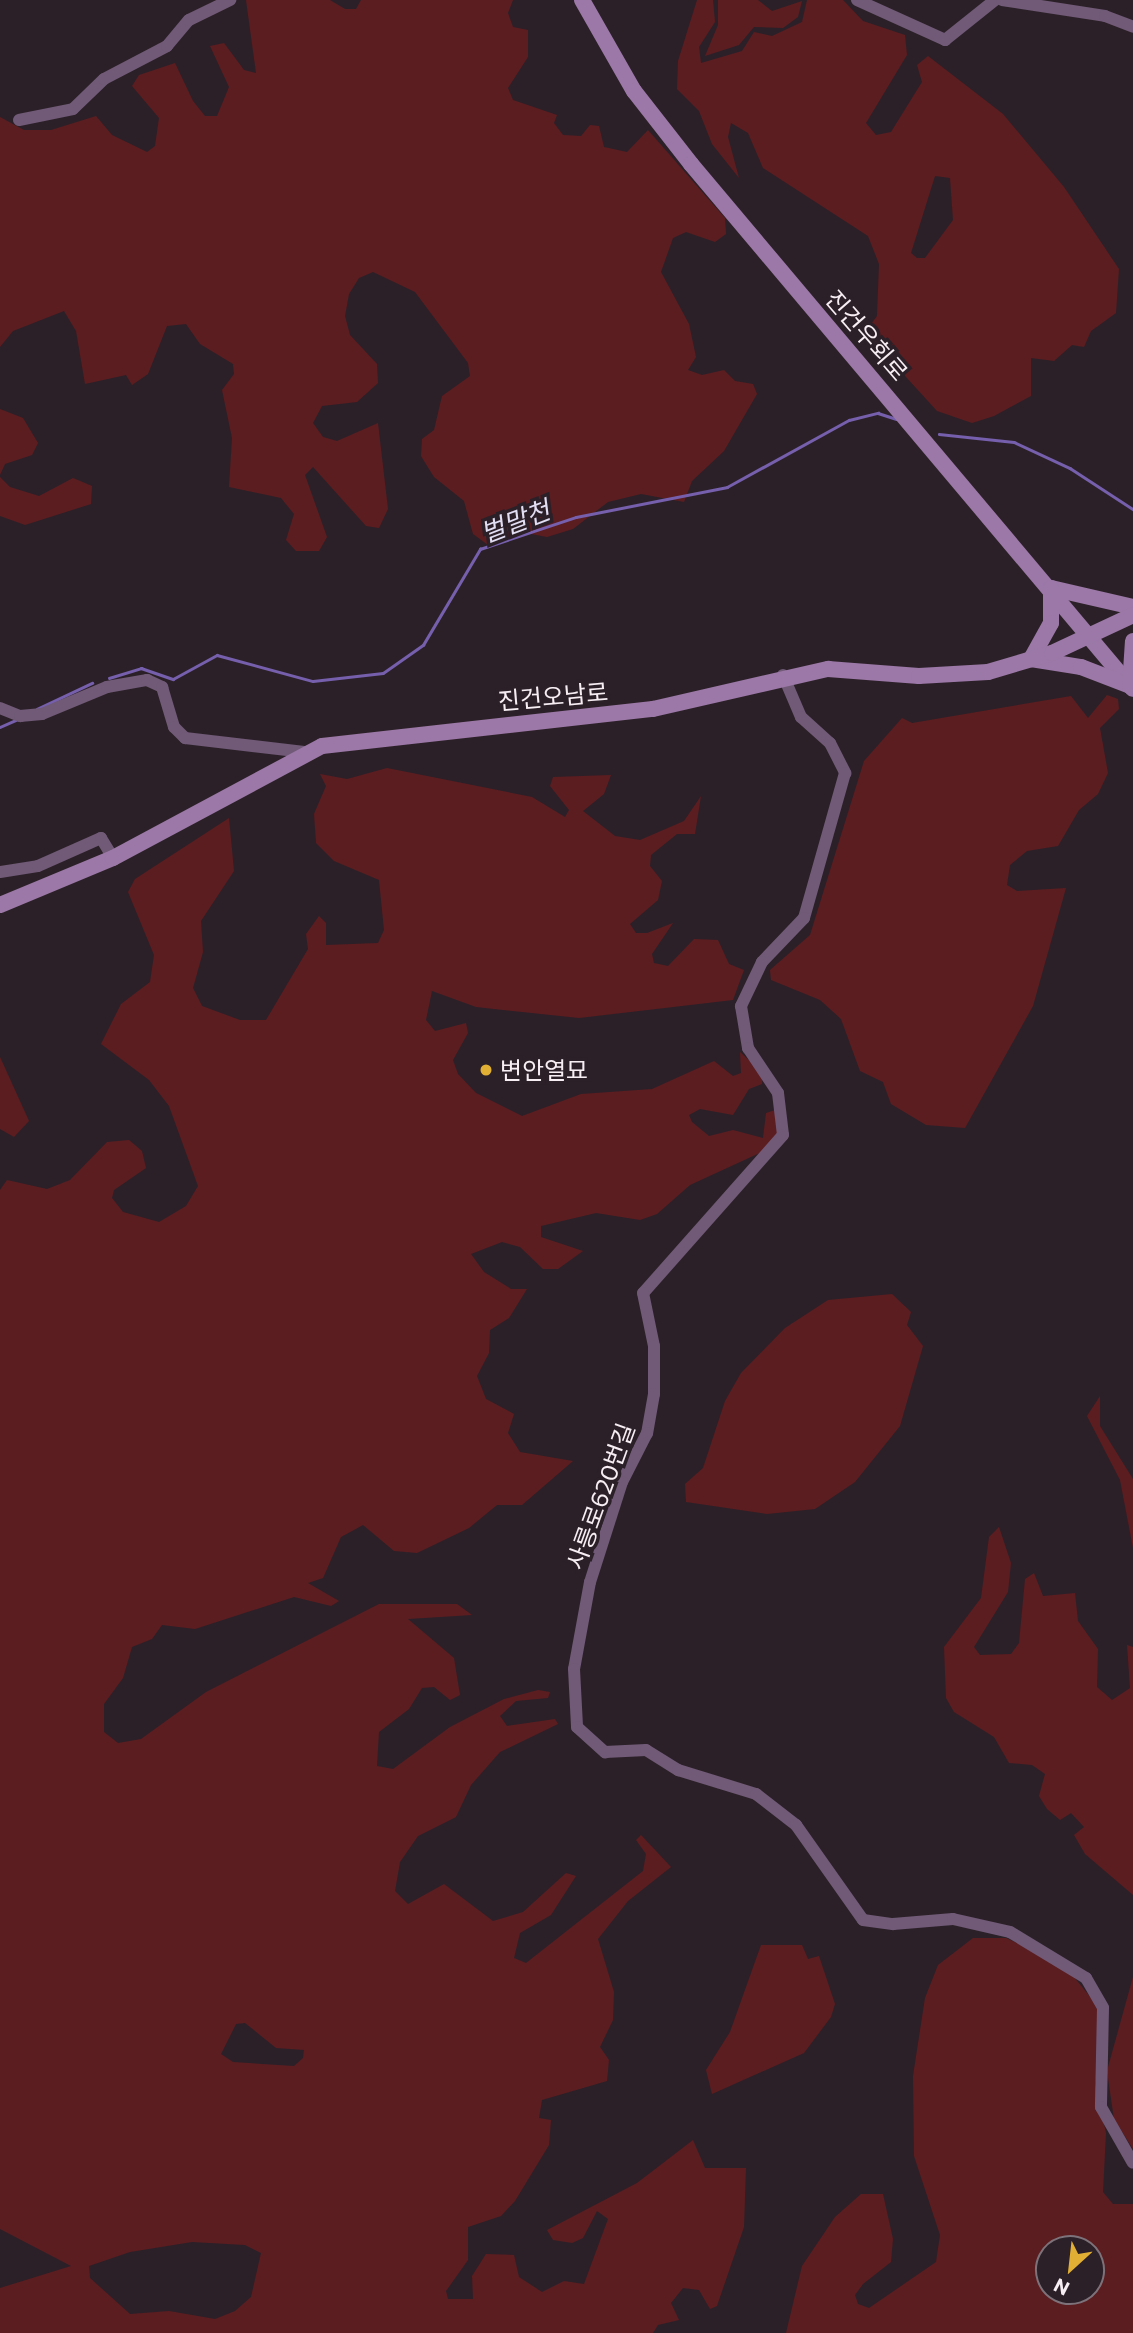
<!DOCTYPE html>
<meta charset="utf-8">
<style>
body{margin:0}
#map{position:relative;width:1133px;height:2333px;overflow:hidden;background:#2c2028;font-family:Commissioner,"Noto Sans KR",sans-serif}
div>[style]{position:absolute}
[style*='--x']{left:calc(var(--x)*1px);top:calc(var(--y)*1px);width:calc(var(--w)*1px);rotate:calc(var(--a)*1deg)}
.green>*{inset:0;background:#5b1d20}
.stream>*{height:2.5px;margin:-1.25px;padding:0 1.25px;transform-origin:1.25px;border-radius:1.25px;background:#765fac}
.street>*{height:12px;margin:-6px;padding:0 6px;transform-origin:6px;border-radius:6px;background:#705a77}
.secondary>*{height:16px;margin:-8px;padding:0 8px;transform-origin:8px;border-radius:8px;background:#9b78a7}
.dots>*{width:19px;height:19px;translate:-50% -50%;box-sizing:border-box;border:4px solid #2c2028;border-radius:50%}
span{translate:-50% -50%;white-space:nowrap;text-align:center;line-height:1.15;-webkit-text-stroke:7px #2c2028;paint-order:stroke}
.street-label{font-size:24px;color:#f7eef4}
.poi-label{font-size:24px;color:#f7eef4}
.left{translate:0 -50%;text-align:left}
.water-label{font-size:26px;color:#e2def3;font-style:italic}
.north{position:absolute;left:1035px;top:2235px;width:70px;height:70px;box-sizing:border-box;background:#2c2028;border:2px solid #7d727a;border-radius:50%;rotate:207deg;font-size:19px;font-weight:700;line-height:28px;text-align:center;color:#f7eef4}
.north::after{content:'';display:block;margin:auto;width:24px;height:32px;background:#e1af34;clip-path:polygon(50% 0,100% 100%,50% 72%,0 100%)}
</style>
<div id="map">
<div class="green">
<div style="clip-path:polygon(246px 0,330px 0,345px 9px,356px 9px,361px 0,513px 0,508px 13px,513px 27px,528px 30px,528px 57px,508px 88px,513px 100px,557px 115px,554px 123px,563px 135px,581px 136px,590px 125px,599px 126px,604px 147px,627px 152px,648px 130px,725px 218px,726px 234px,715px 242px,686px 232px,673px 238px,661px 272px,689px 324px,696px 357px,688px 370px,702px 375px,724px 370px,735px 381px,753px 384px,757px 394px,724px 451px,692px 481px,684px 502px,641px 494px,608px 502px,573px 529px,547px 537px,521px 532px,488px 545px,473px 534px,464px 501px,434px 477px,421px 456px,422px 439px,434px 430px,442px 396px,470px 376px,468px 363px,415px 292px,373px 272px,359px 278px,349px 294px,345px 316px,350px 335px,377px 364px,378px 383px,357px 402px,322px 406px,313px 423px,323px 437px,337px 441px,378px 423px,388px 509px,379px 528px,366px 526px,313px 467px,305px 475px,327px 537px,319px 551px,296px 551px,286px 540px,294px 514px,281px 498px,229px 487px,232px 438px,222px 390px,234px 374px,233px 364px,200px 344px,186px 324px,167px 326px,148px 374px,132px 385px,126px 375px,85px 384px,76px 331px,64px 311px,13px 331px,0 347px,0 117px,24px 130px,51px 130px,96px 116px,112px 135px,147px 152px,155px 146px,159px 118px,132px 86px,139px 75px,175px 63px,193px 101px,205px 116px,217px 116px,229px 87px,210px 46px,224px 43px,244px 70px,256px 73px)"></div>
<div style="clip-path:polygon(evenodd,697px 0,713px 0,715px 22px,699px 47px,701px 63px,742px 51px,754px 32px,772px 36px,802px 22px,807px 0,843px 0,863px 21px,905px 35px,907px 55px,866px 123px,876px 135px,891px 132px,922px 82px,917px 65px,928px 56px,1003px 114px,1064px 187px,1119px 269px,1116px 313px,1091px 331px,1084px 347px,1072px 345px,1054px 361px,1031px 358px,1031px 396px,994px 416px,972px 423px,937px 411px,865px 332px,877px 316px,879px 264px,868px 236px,763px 168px,748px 133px,731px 123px,728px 137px,739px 178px,712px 144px,699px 111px,677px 89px,678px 61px,697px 0,935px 176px,950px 178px,953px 220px,925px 258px,917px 258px,911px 253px,935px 176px)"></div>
<div style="clip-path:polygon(718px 0,758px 0,772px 11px,802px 1px,798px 17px,783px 28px,754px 27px,739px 45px,705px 56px,718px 25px)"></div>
<div style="clip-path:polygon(0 409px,23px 418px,38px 443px,32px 455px,5px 464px,0 475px)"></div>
<div style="clip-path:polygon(0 477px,10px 487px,39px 496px,73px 478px,92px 486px,91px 504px,25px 525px,0 516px)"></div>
<div style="clip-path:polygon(1107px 695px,1118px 699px,1119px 709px,1100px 728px,1108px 773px,1098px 794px,1079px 810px,1058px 846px,1027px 851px,1010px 865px,1007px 885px,1017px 891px,1066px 888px,1033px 1006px,965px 1128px,926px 1125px,891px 1104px,883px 1082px,860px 1071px,841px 1019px,820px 1000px,771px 980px,770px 970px,810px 935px,864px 761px,902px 718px,912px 723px,1071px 696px,1088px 718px)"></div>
<div style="clip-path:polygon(evenodd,387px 768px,532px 797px,565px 817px,569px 810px,550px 786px,553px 777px,611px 775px,604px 794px,583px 811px,615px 836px,640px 840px,684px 821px,701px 796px,695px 834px,677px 834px,651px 855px,650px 866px,662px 881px,658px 900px,630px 924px,636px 933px,647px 933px,673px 923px,652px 954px,654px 963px,668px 966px,694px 939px,718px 940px,729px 964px,744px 970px,733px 1000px,579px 1018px,476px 1007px,432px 991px,426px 1020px,435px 1031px,466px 1023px,468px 1033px,453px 1060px,458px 1074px,476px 1093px,522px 1116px,581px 1094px,652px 1089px,714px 1061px,733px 1076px,741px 1073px,740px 1052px,763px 1073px,762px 1084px,749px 1089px,733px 1115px,700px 1109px,689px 1115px,692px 1122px,709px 1136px,733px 1130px,763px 1138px,766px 1113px,775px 1110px,780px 1126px,773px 1147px,690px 1185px,657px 1214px,640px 1220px,596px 1213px,541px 1226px,541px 1237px,583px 1251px,558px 1269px,543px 1269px,520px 1247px,502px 1242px,471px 1254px,484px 1272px,511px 1289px,527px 1289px,509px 1318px,490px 1330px,489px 1353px,477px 1376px,486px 1399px,514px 1414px,508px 1433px,520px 1452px,573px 1461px,522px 1505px,497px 1505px,469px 1528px,417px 1553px,394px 1551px,363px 1525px,341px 1537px,323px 1578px,308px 1583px,339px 1601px,331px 1606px,294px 1597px,195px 1629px,162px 1625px,152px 1639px,132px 1647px,123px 1678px,104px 1704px,104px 1732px,118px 1743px,141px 1739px,206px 1692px,379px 1604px,457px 1604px,472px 1615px,408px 1619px,454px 1658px,460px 1695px,450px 1700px,434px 1687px,422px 1688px,409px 1709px,379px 1732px,377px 1766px,393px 1769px,450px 1727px,504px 1699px,538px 1690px,550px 1692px,548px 1698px,516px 1701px,500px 1716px,507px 1726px,555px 1719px,558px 1724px,500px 1752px,471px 1785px,456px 1817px,418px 1836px,400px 1862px,395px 1891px,408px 1904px,444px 1884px,493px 1921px,523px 1912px,566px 1873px,576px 1876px,551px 1915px,520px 1933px,514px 1958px,526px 1963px,643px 1871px,646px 1854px,636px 1840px,641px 1835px,671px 1867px,628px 1901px,598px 1939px,614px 1992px,613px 2020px,600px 2047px,609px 2060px,607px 2081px,542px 2100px,539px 2118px,551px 2120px,549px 2145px,515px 2201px,501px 2216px,468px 2227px,468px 2260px,446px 2291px,448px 2299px,473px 2299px,472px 2276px,486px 2254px,514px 2255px,519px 2277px,542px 2292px,564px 2281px,584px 2284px,608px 2219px,597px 2211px,583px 2238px,572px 2243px,553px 2240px,547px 2230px,637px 2183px,693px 2140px,705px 2168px,746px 2168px,744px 2227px,717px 2306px,710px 2309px,699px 2290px,683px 2288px,671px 2303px,679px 2320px,658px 2325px,653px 2333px,0 2333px,0 2288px,71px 2266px,0 2229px,0 1190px,7px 1180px,47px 1189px,70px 1180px,107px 1142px,129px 1140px,142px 1151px,146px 1168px,114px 1190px,112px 1198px,123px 1212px,159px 1222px,186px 1206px,198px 1186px,169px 1106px,149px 1080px,101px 1044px,121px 1004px,150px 982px,154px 955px,128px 892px,135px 879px,229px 818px,234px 871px,201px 921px,203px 952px,193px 988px,202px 1006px,240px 1020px,266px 1020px,308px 949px,306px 934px,319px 916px,326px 923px,326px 945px,378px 943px,384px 930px,379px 880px,334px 861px,316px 843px,314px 814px,326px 786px,320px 774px,347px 779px,387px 768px,245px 2023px,276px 2048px,304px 2050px,303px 2058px,294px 2066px,233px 2062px,221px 2054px,236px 2024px,245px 2023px,387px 768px,192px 2242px,245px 2245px,261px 2253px,251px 2297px,235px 2311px,215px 2319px,169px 2311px,130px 2314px,90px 2278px,89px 2266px,130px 2252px,192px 2242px)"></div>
<div style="clip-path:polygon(0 1057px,29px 1121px,14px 1137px,0 1129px)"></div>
<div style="clip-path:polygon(892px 1294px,911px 1312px,907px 1325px,923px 1346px,900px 1426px,855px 1482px,815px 1509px,767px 1514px,686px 1502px,685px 1484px,703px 1468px,725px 1401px,741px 1373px,785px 1328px,828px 1300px)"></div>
<div style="clip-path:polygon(1100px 1396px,1100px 1426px,1133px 1479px,1133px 1548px,1120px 1480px,1087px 1416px)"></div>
<div style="clip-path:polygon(999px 1527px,1011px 1563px,1008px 1592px,974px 1647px,980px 1655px,1011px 1654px,1019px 1643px,1025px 1579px,1034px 1573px,1043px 1596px,1075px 1593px,1078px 1621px,1098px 1649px,1097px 1687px,1112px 1700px,1130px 1688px,1127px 1645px,1133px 1647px,1133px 1895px,1085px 1854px,1074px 1835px,1084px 1827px,1071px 1813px,1060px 1820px,1047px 1809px,1039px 1796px,1045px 1774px,1032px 1765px,1009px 1763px,994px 1737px,954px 1712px,946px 1698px,944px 1647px,981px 1598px,989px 1537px)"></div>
<div style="clip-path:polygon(evenodd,973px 1938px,1006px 1938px,1064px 1965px,1101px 2010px,1104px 2037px,1095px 2084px,1106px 2133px,1103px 2192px,1113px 2204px,1133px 2204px,1133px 2333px,786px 2333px,802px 2266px,835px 2217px,861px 2194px,883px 2194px,893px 2239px,891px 2262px,863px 2284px,855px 2295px,858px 2304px,869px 2308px,936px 2262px,940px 2235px,914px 2156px,913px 2076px,925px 1998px,938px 1965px,973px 1938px,1049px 2249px,1091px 2249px,1091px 2291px,1049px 2291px,1049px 2249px)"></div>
<div style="clip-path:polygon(761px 1945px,802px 1945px,808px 1959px,819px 1956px,835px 2004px,831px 2017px,804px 2053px,712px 2094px,706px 2070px,730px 2032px)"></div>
<div style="clip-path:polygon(1133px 1977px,1133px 2149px,1114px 2119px,1107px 2071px)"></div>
</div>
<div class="stream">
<div style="--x:939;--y:434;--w:75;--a:6.1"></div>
<div style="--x:1014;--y:442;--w:62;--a:24.9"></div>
<div style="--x:1070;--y:468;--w:75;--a:33.1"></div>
<div style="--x:109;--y:678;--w:34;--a:-17"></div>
<div style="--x:141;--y:668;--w:34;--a:19"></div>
<div style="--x:173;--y:679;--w:50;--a:-28.6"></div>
<div style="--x:217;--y:655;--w:99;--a:15.2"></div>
<div style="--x:313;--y:681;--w:70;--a:-6.5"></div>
<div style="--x:383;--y:673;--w:49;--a:-35"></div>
<div style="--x:423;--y:645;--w:112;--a:-59.3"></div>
<div style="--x:480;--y:549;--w:101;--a:-18.4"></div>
<div style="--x:576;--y:517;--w:154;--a:-11.2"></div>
<div style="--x:727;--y:487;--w:139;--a:-28.8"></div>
<div style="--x:849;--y:420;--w:30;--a:-14"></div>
<div style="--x:878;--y:413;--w:19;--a:18"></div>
<div style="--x:37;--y:709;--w:61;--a:-25.3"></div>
<div style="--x:0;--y:727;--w:17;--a:-24"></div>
</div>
<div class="street">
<div style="--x:857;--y:0;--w:97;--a:24.4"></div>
<div style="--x:945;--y:40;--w:64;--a:-38.7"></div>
<div style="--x:1002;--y:0;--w:104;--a:8.8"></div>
<div style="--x:1105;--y:16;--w:30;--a:21"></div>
<div style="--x:19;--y:120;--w:55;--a:-11.5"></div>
<div style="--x:73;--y:109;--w:43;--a:-44.1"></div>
<div style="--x:104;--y:79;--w:71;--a:-27.6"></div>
<div style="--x:167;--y:46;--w:34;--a:-50"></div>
<div style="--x:189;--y:20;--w:46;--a:-26"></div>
<div style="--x:783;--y:675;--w:46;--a:66.8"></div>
<div style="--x:801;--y:717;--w:39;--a:42"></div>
<div style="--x:830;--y:743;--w:34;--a:63"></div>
<div style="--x:845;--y:773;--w:151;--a:105.8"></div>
<div style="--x:804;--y:918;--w:61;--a:133.7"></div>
<div style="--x:762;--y:962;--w:49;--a:115.5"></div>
<div style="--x:741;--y:1006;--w:43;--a:80.5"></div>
<div style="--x:748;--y:1048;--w:54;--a:56.3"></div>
<div style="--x:778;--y:1093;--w:42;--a:83.2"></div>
<div style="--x:783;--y:1135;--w:211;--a:131.5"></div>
<div style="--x:643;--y:1293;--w:54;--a:78.3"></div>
<div style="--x:654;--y:1346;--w:48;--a:90"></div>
<div style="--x:654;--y:1394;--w:40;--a:100"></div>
<div style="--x:647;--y:1433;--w:55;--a:117"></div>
<div style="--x:622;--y:1482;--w:105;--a:107.7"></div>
<div style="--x:590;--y:1582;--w:88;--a:100.4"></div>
<div style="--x:574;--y:1669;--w:58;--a:87"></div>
<div style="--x:577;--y:1727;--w:38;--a:42"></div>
<div style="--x:605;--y:1752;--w:41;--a:-2.8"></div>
<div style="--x:646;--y:1750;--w:38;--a:32"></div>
<div style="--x:678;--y:1770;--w:82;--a:17.1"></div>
<div style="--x:756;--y:1794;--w:51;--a:37.8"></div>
<div style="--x:796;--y:1825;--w:116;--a:54.8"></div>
<div style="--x:863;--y:1920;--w:30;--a:8"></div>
<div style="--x:893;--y:1924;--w:60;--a:-4.8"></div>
<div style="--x:953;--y:1919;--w:58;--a:12.8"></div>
<div style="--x:1010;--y:1932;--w:89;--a:31.2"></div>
<div style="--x:1086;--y:1978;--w:34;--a:60"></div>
<div style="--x:1103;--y:2008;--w:99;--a:91.2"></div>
<div style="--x:1101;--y:2107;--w:64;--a:60.3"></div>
<div style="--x:0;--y:708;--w:22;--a:22"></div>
<div style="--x:20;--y:716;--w:22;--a:-5"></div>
<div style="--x:42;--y:714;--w:70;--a:-22.6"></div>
<div style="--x:107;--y:687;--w:41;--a:-9.9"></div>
<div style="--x:147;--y:680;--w:17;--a:25"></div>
<div style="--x:162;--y:687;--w:42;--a:73.3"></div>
<div style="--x:174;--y:727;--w:16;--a:45"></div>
<div style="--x:185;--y:738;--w:120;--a:6.7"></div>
<div style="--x:0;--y:872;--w:38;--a:-9"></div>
<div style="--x:38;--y:866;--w:69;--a:-24"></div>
<div style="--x:101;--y:838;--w:23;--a:59"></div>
</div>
<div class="secondary">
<div style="--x:582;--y:0;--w:105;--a:60.3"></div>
<div style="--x:634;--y:91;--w:93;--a:52"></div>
<div style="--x:691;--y:164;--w:686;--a:49.91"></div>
<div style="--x:1133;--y:607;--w:84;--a:-167"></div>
<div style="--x:1051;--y:588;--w:35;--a:90"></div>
<div style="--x:1051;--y:623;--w:41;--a:119.1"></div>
<div style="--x:1031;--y:659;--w:51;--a:9.1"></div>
<div style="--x:1081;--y:667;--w:53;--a:21.2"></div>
<div style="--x:1130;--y:686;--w:45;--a:-86.2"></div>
<div style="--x:0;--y:905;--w:122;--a:-22.6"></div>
<div style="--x:113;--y:858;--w:237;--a:-28.2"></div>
<div style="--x:322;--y:746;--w:333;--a:-6.4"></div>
<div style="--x:653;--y:709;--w:180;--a:-12.9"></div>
<div style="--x:828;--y:669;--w:91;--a:4.4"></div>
<div style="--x:919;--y:676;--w:69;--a:-3.3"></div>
<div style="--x:988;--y:672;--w:67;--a:-16.5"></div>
<div style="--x:1052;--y:653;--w:89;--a:-25.1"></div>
</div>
<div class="dots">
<div style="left:486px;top:1070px;background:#e1af34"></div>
</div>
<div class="street-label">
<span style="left:867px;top:335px;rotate:49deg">진건우회로</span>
<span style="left:553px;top:696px;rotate:-5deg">진건오남로</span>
<span style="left:600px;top:1496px;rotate:-70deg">사릉로620번길</span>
</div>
<div class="poi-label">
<span class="left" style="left:500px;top:1070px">변안열묘</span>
</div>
<div class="water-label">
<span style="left:515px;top:521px;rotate:-21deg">벌말천</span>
</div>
<div class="north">N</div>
</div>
